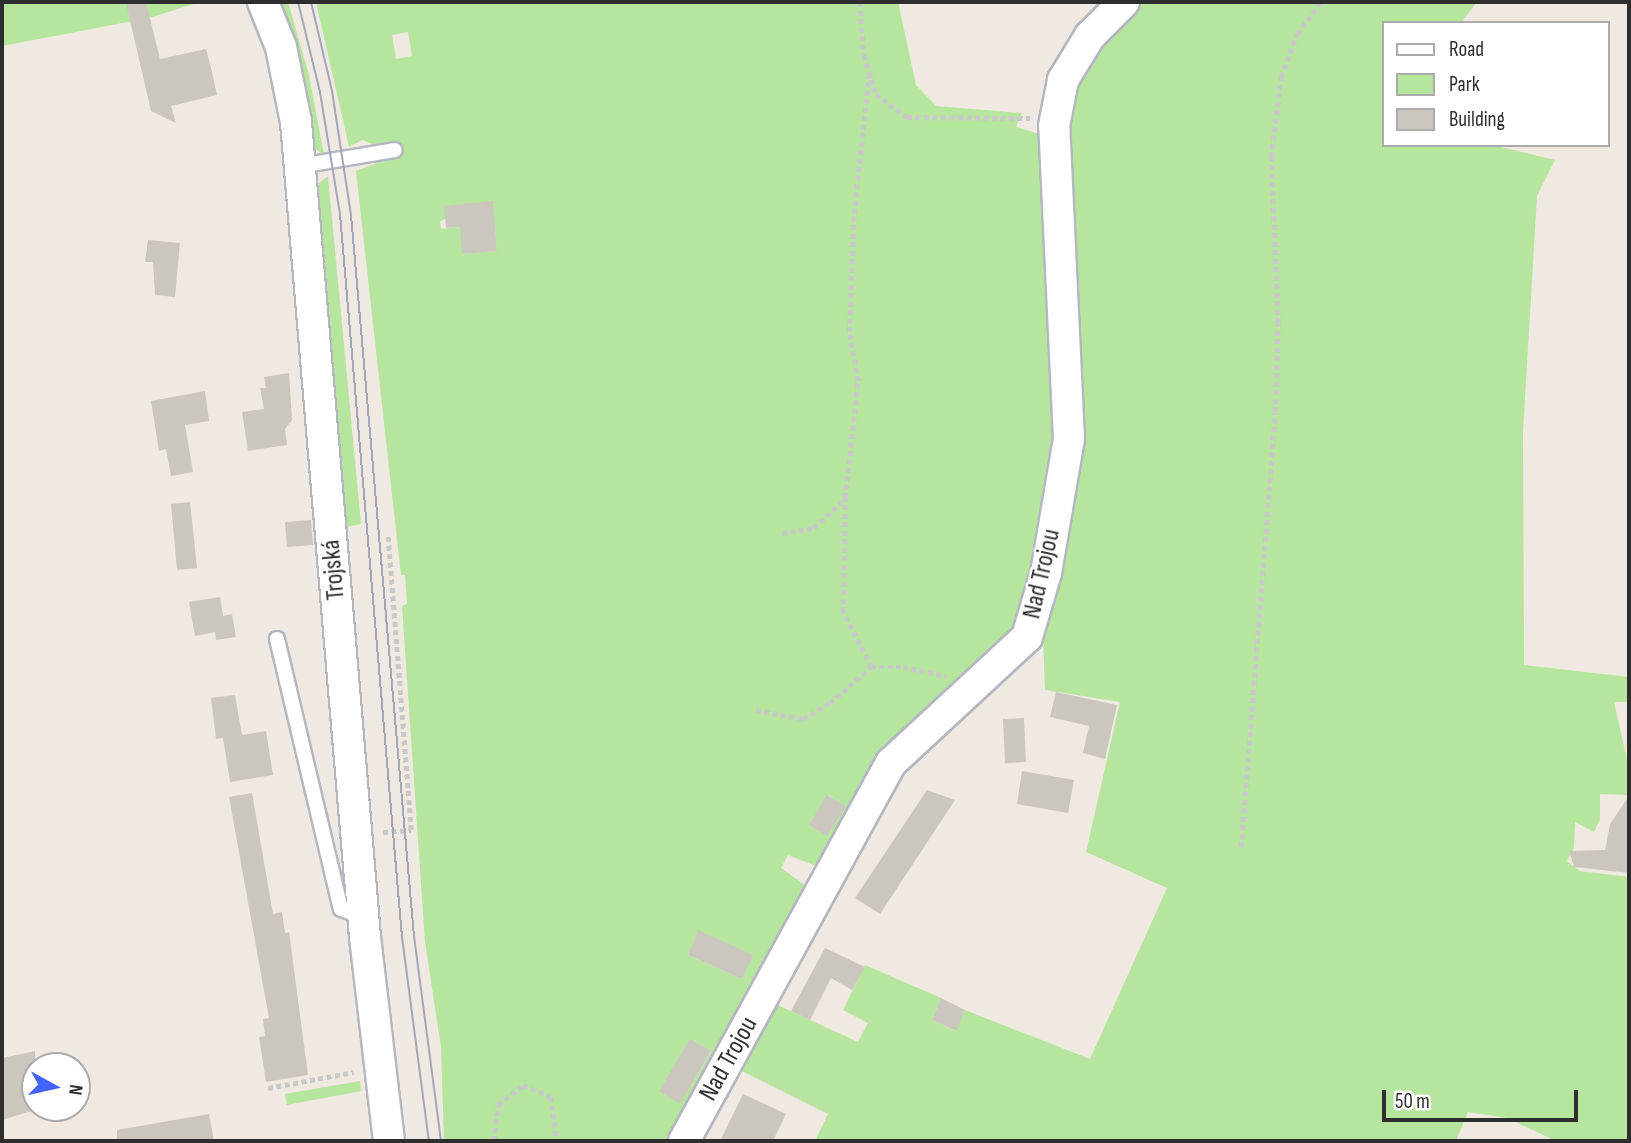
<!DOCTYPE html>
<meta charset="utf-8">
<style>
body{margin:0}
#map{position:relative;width:1631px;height:1143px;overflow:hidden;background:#efe9e1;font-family:"Sofia Sans Condensed",sans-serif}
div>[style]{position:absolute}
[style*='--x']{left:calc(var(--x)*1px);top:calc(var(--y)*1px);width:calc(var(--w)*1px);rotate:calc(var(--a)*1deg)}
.green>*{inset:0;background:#b6e59e}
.building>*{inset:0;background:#cbc7bf}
.path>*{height:4.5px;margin-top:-2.25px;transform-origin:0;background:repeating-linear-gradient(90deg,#c9c9c9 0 5px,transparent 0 8.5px)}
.roads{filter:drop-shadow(2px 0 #b4b7c1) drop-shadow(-2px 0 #b4b7c1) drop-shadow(0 2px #b4b7c1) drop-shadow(0 -2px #b4b7c1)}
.service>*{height:14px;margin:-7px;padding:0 7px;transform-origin:7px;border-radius:7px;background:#fff}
.minor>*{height:30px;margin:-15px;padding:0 15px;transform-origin:15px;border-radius:15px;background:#fff}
.tram>*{height:2px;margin:-1px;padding:0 1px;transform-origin:1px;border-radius:1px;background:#a3a6b8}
span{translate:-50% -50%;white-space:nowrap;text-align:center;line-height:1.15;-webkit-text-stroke:5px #fff;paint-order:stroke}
.street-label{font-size:26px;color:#2e2e2e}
.frame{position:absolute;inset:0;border:4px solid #2e2e2e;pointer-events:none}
.legend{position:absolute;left:1382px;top:21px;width:228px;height:126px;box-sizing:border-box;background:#fff;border:2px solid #ababab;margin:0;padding:9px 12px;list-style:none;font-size:21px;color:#2e2e2e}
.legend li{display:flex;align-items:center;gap:14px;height:35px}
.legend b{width:35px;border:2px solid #ababab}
.north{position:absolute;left:21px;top:1052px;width:70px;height:70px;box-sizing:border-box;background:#fff;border:2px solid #ababab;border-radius:50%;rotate:98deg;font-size:19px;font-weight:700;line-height:28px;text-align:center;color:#2e2e2e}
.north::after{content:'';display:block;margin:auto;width:24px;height:32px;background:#4264fb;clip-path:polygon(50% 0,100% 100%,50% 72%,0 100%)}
.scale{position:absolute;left:1382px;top:1090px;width:196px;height:32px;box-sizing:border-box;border:4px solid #2e2e2e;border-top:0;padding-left:9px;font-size:21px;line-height:24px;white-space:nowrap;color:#2e2e2e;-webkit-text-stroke:5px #fff;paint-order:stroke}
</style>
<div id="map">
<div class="green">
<div style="clip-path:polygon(2px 2px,200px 2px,149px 18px,2px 46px)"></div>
<div style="clip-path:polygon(276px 2px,288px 2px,309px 75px,324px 155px,313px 147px)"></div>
<div style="clip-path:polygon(evenodd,316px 2px,898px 2px,916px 85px,936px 106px,1022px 113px,1016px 127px,1046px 136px,1061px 438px,1017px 628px,821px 868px,788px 855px,781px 868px,810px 889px,675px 1141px,444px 1141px,441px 1047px,425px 942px,402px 606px,407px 604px,405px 575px,401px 575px,356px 171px,400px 154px,399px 143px,375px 145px,362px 140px,349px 147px,316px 2px,408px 32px,412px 56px,396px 59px,392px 35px,408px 32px,316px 2px,492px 202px,497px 250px,463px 254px,460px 227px,441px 229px,440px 221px,492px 202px,316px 2px,828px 795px,845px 806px,809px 825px,828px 795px,316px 2px,698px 931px,752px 955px,742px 979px,688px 955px,698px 931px,316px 2px,690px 1040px,711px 1052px,680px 1103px,690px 1040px)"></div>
<div style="clip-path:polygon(1145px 2px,1477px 2px,1461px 23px,1384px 23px,1384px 145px,1492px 145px,1555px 160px,1537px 196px,1523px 432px,1524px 665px,1629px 677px,1629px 702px,1614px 702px,1629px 768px,1629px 795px,1600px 794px,1600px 819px,1594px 832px,1575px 822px,1574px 848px,1567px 861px,1580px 871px,1629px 877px,1629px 1141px,1556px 1141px,1507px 1118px,1468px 1112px,1456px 1141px,815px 1141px,828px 1114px,734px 1067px,769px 1001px,858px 1042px,868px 1023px,843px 1010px,865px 965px,941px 998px,932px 1020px,955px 1031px,965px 1010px,1090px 1059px,1167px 888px,1086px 852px,1120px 702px,1045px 690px,1042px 610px,1079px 435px,1065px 148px,1081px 69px,1118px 20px)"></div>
<div style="clip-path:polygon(328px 176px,361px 524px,347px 527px,317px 185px)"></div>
<div style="clip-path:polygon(360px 1081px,361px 1091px,287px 1105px,285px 1094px)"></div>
</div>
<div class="building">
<div style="clip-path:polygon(146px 2px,160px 59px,206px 49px,212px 72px,217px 95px,171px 106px,176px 123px,151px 111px,126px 3px)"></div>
<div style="clip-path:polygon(493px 201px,497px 251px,462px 254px,460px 227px,446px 228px,444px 206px)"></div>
<div style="clip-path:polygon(148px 240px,180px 243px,175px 297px,155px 295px,153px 262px,145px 262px)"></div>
<div style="clip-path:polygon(289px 373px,292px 420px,285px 429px,287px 445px,248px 451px,242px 412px,264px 409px,260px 388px,266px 388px,264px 377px)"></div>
<div style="clip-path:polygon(205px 391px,209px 421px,185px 425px,193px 472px,171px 476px,166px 449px,159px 451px,151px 401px)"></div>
<div style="clip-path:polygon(190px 502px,197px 568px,177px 570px,171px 504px)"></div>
<div style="clip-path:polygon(311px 520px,313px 545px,287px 547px,285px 522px)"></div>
<div style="clip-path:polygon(220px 597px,223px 616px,232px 614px,236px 637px,216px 640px,215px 632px,195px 636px,189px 602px)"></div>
<div style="clip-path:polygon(1056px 692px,1117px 705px,1105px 759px,1083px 753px,1089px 726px,1050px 717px)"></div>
<div style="clip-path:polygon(235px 695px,242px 735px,266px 731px,273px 775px,230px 782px,223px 738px,238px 736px,216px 739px,211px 698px)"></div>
<div style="clip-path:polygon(1024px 718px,1026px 762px,1005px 763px,1003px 719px)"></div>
<div style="clip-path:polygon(1022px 771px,1074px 780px,1068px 813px,1017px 804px)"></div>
<div style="clip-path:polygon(927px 790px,955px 800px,880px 914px,855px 898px)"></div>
<div style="clip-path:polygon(252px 793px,273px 914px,282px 912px,285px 933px,289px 932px,308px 1075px,266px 1082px,259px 1037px,265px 1036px,263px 1019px,269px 1018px,229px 797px)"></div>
<div style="clip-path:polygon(827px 795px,846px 806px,827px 836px,809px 825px)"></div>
<div style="clip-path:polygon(1629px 796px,1629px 873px,1574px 867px,1569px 851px,1605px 850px,1610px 824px)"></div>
<div style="clip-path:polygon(698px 930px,753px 955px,742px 979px,688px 955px)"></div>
<div style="clip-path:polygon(825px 948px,865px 967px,852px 990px,831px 978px,810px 1020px,791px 1011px)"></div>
<div style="clip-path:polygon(941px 998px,965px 1010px,956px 1031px,932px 1020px)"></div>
<div style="clip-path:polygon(690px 1039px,711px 1051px,680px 1104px,659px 1091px)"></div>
<div style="clip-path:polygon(35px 1051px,35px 1110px,2px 1120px,2px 1058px)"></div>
<div style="clip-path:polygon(743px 1094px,786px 1114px,773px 1141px,720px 1141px)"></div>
<div style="clip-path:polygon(209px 1114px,214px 1141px,117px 1141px,117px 1130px)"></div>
</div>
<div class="path">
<div style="--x:860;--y:2;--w:53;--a:85.7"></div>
<div style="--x:864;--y:55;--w:41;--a:72.9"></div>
<div style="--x:876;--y:94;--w:39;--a:37"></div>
<div style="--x:907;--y:117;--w:123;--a:0.5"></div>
<div style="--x:782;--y:533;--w:32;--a:-9"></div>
<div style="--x:814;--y:528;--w:43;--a:-44.1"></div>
<div style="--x:871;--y:667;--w:32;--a:0"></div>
<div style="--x:903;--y:667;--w:44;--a:11.8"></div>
<div style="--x:756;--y:710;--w:48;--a:10.8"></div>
<div style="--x:803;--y:719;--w:31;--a:-31"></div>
<div style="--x:830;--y:703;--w:55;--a:-41.3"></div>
<div style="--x:871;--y:667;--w:62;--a:-117"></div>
<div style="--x:843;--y:612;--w:114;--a:-89"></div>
<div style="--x:845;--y:498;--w:118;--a:-83.7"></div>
<div style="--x:858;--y:381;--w:50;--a:-100.4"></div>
<div style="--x:849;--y:332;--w:118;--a:-87.6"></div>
<div style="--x:854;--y:214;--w:142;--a:-83.9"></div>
<div style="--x:383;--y:832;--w:28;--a:-4"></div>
<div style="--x:411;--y:830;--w:294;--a:-94.5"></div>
<div style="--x:1241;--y:847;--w:436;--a:-85.5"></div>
<div style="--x:1275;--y:412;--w:89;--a:-88.1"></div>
<div style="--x:1278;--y:323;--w:166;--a:-92.4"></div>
<div style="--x:1271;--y:157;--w:81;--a:-82.9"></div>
<div style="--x:1281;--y:77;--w:46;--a:-69.6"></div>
<div style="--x:1297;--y:34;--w:39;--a:-54"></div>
<div style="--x:268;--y:1088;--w:87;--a:-10.5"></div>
<div style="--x:494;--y:1141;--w:36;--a:-84"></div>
<div style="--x:498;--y:1105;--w:32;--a:-39"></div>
<div style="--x:523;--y:1085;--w:30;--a:23"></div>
<div style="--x:551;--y:1097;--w:44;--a:82.2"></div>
</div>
<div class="roads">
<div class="service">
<div style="--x:300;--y:166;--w:96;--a:-9.6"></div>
<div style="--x:277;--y:639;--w:277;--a:76.7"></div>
<div style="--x:341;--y:909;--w:24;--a:19"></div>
</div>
<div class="minor">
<div style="--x:263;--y:2;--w:48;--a:68.2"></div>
<div style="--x:281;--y:47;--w:76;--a:78.7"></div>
<div style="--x:296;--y:122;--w:818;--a:85.16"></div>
<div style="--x:365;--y:937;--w:205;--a:83.3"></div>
<div style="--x:684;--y:1141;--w:431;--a:-61.3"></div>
<div style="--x:891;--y:763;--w:185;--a:-42.8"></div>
<div style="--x:1027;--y:637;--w:67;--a:-73.5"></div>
<div style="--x:1046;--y:573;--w:136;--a:-80.3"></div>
<div style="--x:1069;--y:439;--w:313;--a:-92.7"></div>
<div style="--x:1054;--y:126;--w:47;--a:-78.9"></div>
<div style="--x:1063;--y:80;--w:52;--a:-58.5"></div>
<div style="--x:1090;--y:36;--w:48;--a:-45"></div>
</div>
</div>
<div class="tram">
<div style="--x:298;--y:2;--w:93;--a:76.3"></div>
<div style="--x:320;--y:92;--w:124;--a:80.7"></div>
<div style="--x:340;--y:214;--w:726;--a:85.1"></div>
<div style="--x:402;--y:937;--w:206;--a:82.5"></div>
<div style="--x:311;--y:2;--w:91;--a:76.7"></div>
<div style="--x:332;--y:91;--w:125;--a:81.3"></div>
<div style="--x:351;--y:215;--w:724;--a:85.01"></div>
<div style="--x:414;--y:936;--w:207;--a:82.5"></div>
</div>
<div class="street-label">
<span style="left:334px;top:570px;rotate:-95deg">Trojská</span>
<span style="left:1042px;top:574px;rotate:-77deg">Nad Trojou</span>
<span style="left:729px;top:1059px;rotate:-61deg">Nad Trojou</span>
</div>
<div class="frame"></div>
<ul class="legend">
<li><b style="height:9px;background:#fff"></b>Road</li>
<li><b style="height:19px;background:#b6e59e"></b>Park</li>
<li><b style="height:19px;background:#cbc7bf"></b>Building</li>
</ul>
<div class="north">N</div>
<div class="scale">50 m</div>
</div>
